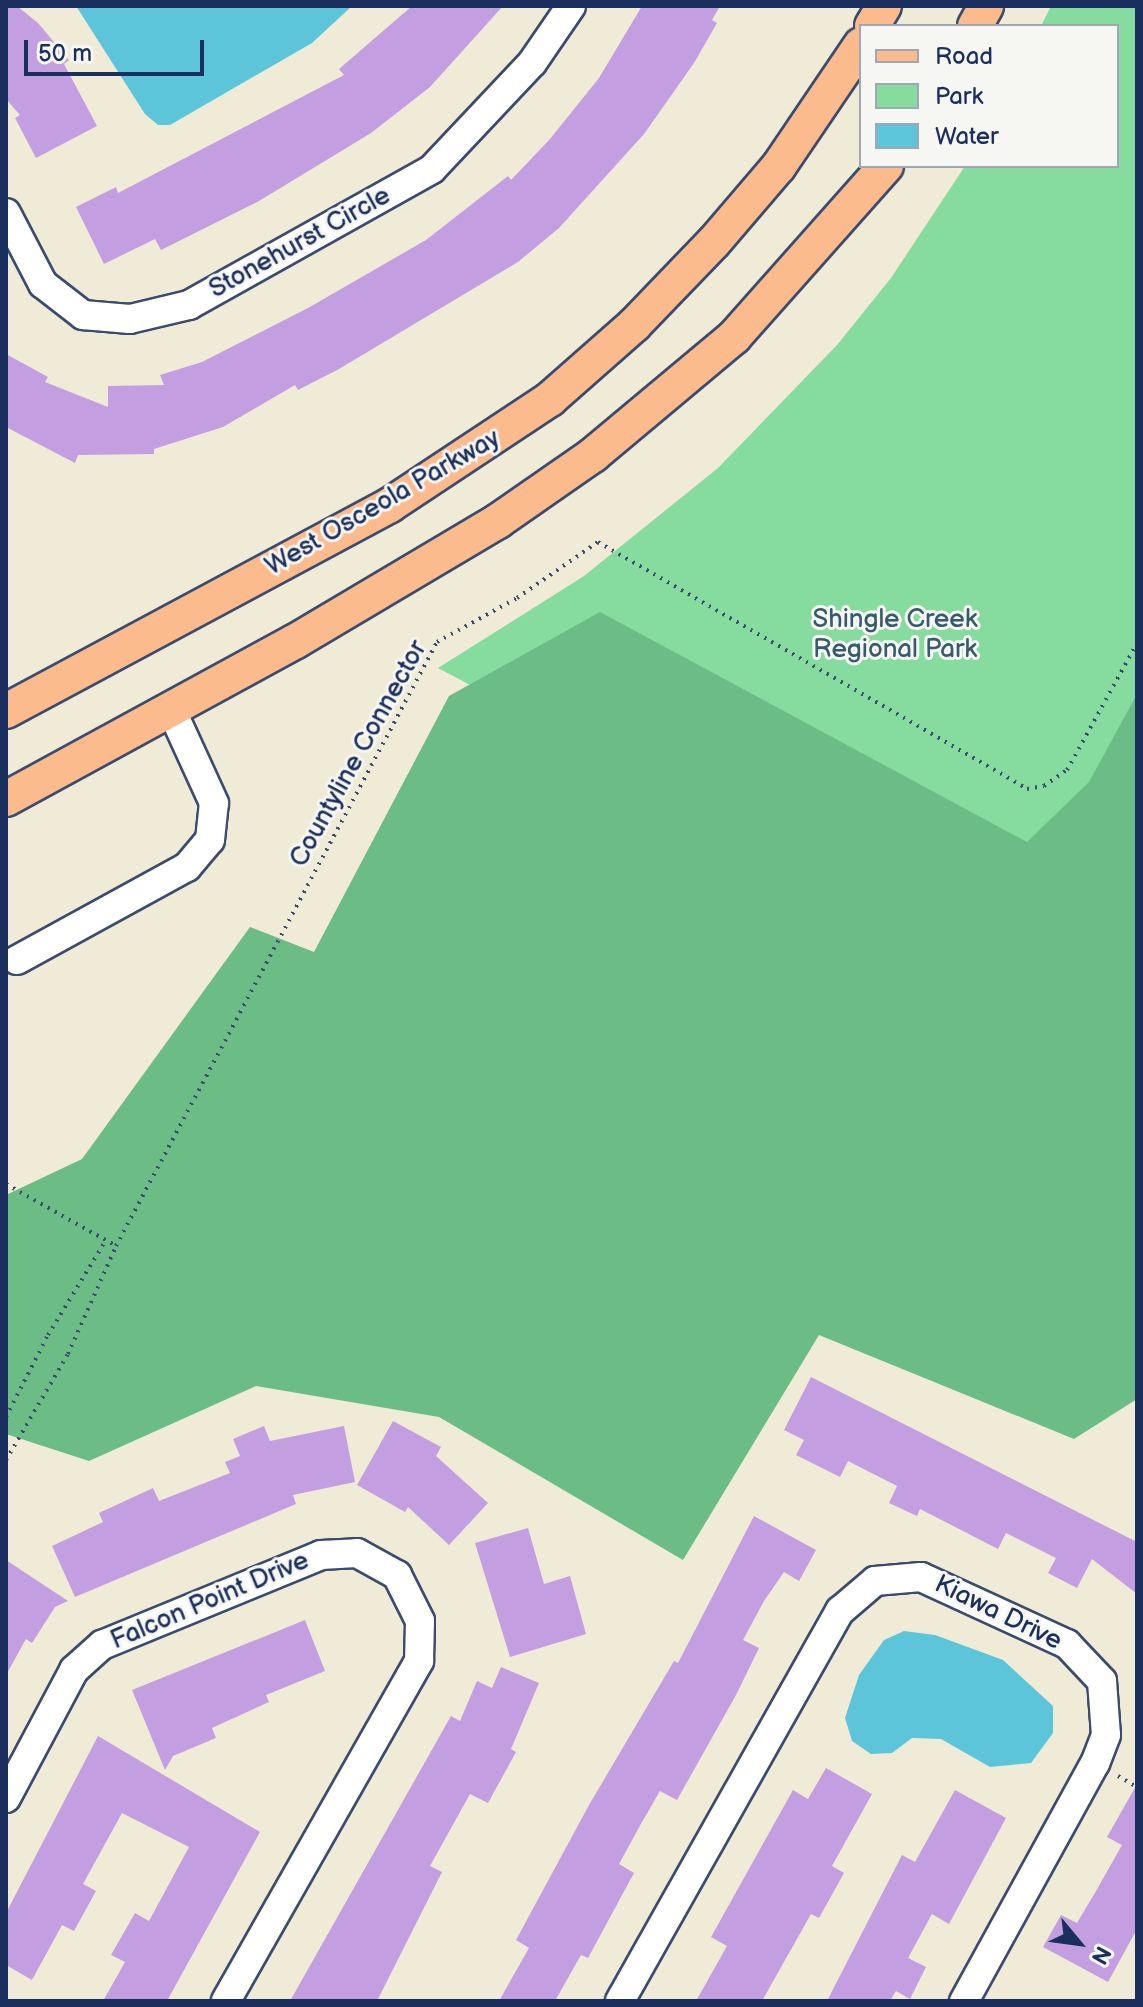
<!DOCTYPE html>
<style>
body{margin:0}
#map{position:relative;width:1143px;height:2007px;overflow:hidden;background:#f0ebd7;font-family:"Balsamiq Sans",sans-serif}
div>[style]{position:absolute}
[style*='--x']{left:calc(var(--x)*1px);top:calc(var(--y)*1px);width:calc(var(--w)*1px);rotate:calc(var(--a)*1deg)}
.green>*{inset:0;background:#86dc9e}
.forest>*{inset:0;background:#6cbc85}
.water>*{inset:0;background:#5dc5da}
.building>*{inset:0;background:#c39fe1}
.path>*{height:4px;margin-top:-2px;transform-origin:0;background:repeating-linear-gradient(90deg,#3b4b70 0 2px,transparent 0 8px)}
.roads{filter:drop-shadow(2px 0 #3b4b70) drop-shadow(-2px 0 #3b4b70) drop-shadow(0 2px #3b4b70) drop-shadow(0 -2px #3b4b70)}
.minor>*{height:28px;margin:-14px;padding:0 14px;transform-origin:14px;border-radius:14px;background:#fff}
.major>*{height:34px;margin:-17px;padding:0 17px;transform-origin:17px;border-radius:17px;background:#fbbb8c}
span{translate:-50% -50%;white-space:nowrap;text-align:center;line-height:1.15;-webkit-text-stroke:6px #f6f6f2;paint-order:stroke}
.street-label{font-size:26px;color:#1b2f5e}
.park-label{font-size:26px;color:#365a6e}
.frame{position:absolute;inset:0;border:8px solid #1b2f5e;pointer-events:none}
.legend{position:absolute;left:859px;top:24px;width:260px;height:144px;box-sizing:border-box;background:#f6f6f2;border:2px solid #9ea6b7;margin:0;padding:10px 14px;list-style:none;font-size:24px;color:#1b2f5e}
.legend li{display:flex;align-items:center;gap:16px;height:40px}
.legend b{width:40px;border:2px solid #9ea6b7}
.north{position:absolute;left:1039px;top:1903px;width:80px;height:80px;-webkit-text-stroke:6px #f6f6f2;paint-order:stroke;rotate:119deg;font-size:22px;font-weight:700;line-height:32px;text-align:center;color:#1b2f5e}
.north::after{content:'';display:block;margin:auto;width:28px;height:36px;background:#1b2f5e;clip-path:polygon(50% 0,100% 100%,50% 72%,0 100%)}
.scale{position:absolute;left:24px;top:40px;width:180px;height:36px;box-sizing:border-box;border:4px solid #1b2f5e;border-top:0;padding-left:10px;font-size:24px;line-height:28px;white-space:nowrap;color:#1b2f5e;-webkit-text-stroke:6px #f6f6f2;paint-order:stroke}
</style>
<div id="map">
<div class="green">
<div style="clip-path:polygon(1051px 6px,1137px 6px,1137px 704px,996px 962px,438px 668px,584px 576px,718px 468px,837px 345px,891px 278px,965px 166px,1117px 166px,1117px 26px,1041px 26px)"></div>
</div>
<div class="forest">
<div style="clip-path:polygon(600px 612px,1027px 842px,1089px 782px,1137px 694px,1137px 1399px,1074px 1439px,819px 1335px,683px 1560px,439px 1417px,256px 1386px,89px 1461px,6px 1434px,6px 1195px,82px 1159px,250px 927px,314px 952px,449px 696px)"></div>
</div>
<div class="water">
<div style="clip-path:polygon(76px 6px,352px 6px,312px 43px,170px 125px,158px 125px,145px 114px)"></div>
<div style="clip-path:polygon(904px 1631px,935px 1635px,1003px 1660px,1053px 1706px,1053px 1733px,1031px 1763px,990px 1767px,941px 1739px,912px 1738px,892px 1753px,871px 1754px,852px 1741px,845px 1718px,859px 1675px,884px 1640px)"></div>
</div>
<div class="building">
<div style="clip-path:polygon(6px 6px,17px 6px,38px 23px,69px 60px,64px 64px,97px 126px,36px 158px,15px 118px,20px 115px,6px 99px)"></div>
<div style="clip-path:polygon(412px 6px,503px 6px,430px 87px,371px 133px,259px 201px,161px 250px,155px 239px,104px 264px,76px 207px,116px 187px,118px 193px,344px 75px,339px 69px)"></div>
<div style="clip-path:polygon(642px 6px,720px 6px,712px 20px,717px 23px,694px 63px,644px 134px,559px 228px,518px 262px,339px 369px,298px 390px,295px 385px,223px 427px,154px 449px,154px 454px,78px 455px,75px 463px,6px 427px,6px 354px,48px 377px,45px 382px,108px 407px,108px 386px,164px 385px,160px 375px,202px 362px,308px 308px,426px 240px,508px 176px,511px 180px,550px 139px,599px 78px)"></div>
<div style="clip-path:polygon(811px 1377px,1137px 1542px,1137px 1594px,1092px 1559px,1077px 1588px,1048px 1573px,1056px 1558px,1006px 1533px,998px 1549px,920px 1509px,917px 1516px,889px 1503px,897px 1486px,848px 1461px,840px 1477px,796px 1455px,804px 1440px,784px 1430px)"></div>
<div style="clip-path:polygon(393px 1421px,441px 1447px,436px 1456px,488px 1503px,449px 1545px,408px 1507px,405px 1512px,357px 1485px)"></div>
<div style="clip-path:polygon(264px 1426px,270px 1441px,344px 1426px,355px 1482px,293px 1495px,296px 1504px,75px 1597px,52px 1546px,103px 1522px,99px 1513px,153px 1488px,159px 1501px,230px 1473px,225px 1462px,240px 1456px,233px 1439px)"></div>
<div style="clip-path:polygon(754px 1516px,816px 1550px,799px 1581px,784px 1572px,764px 1601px,743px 1640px,759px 1648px,736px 1695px,677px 1800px,660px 1791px,642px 1822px,619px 1864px,634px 1873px,588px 1958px,581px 1955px,555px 2001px,499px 2001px,529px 1948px,516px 1940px,589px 1805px,674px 1661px,678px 1663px)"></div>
<div style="clip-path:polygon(528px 1528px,544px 1584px,570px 1576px,586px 1634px,510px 1657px,475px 1543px)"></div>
<div style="clip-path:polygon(6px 1560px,68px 1601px,55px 1607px,32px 1643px,26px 1639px,6px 1675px)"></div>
<div style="clip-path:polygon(305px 1620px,325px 1671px,266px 1695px,269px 1702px,212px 1728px,216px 1738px,173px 1756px,165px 1770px,132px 1690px)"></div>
<div style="clip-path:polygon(501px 1667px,539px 1683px,511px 1749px,516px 1752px,488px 1803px,470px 1794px,430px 1866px,442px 1872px,377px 2001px,290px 2001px,451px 1716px,460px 1721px,477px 1681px,492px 1688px)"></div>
<div style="clip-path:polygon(98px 1736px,260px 1832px,167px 2001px,103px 2001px,125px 1962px,111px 1955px,135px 1913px,149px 1921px,189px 1847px,122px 1813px,83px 1884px,96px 1891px,74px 1931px,62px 1925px,32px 1980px,6px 1965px,6px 1913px)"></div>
<div style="clip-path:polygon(826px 1768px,872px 1794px,832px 1866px,844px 1873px,819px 1918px,811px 1914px,762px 2001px,696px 2001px,727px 1946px,711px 1937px,793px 1790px,808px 1799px)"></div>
<div style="clip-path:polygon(1137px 1784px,1137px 1929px,1108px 1982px,1043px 1947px,1061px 1915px,1077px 1923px,1096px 1891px,1122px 1845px,1107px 1837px)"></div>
<div style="clip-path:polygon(955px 1790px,1006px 1818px,949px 1924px,932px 1914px,908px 1958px,926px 1967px,910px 1999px,896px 1991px,890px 2001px,827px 2001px,902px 1855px,915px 1862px)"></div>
</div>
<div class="path">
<div style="--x:6;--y:1184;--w:126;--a:29.4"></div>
<div style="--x:6;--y:1417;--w:92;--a:-62.9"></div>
<div style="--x:48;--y:1335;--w:111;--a:-58.6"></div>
<div style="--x:6;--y:1460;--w:123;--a:-59.7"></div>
<div style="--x:68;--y:1354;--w:118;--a:-66"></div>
<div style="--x:116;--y:1246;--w:684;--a:-62.01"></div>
<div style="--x:437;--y:642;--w:91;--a:-28.8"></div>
<div style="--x:517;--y:598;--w:98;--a:-34.7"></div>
<div style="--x:598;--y:542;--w:495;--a:29.9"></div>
<div style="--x:1027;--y:789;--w:17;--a:-10"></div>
<div style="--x:1044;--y:786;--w:28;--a:-35"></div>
<div style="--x:1067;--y:770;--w:145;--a:-61.1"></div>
<div style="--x:1118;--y:1776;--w:22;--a:30"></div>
</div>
<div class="roads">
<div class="minor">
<div style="--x:6;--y:213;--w:80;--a:62.5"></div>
<div style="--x:43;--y:284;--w:51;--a:37.8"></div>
<div style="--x:83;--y:315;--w:47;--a:4.9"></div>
<div style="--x:130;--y:319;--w:61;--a:-13.3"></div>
<div style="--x:189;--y:305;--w:278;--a:-29.2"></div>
<div style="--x:432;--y:169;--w:146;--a:-46.7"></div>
<div style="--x:532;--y:63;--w:69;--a:-55.6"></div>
<div style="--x:17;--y:960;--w:194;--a:-28.7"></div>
<div style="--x:187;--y:867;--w:35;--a:-50"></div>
<div style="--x:210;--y:840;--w:37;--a:-84"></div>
<div style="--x:214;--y:803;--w:103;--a:-114.6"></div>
<div style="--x:6;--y:1798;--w:145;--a:-62"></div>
<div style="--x:74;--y:1670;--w:38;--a:-42"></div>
<div style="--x:102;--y:1645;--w:237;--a:-22.3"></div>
<div style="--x:321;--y:1555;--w:36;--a:-3"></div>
<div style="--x:357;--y:1553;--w:46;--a:28.8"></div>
<div style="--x:397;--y:1575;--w:51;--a:63.4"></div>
<div style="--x:420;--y:1621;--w:40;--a:91.4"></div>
<div style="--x:419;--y:1661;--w:391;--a:119.6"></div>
<div style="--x:620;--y:2001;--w:448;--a:-60.6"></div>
<div style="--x:840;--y:1611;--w:46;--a:-40.6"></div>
<div style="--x:875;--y:1581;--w:46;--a:-5"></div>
<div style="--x:921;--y:1577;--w:161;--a:24.7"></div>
<div style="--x:1067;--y:1644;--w:51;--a:46.6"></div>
<div style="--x:1102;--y:1681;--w:54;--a:85.8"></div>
<div style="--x:1106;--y:1735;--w:30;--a:111"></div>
<div style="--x:1095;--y:1763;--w:272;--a:118.8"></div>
</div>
<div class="major">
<div style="--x:872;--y:26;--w:23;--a:-59"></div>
<div style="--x:975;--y:26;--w:23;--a:-61"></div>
<div style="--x:6;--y:711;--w:436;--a:-28.2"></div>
<div style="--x:390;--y:505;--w:192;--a:-33.5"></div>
<div style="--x:550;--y:399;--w:112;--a:-41.4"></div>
<div style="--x:634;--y:325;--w:115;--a:-46.1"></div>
<div style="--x:714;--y:242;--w:100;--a:-49.5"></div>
<div style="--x:779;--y:166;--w:146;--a:-55.9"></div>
<div style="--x:6;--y:799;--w:330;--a:-28.6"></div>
<div style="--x:296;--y:641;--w:235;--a:-30.7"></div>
<div style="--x:498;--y:521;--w:116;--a:-34.8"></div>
<div style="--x:593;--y:455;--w:184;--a:-39.9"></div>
<div style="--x:734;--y:337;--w:229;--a:-48.4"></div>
</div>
</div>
<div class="street-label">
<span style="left:300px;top:243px;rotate:-29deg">Stonehurst Circle</span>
<span style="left:383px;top:503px;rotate:-30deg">West Osceola Parkway</span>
<span style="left:359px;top:754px;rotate:-61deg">Countyline Connector</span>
<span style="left:210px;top:1601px;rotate:-23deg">Falcon Point Drive</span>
<span style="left:998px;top:1613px;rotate:26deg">Kiawa Drive</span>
</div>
<div class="park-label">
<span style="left:895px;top:635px">Shingle Creek<br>Regional Park</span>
</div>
<div class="frame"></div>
<ul class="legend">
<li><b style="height:10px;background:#fbbb8c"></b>Road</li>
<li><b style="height:22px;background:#86dc9e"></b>Park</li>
<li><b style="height:22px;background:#5dc5da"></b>Water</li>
</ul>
<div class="north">N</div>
<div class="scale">50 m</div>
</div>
